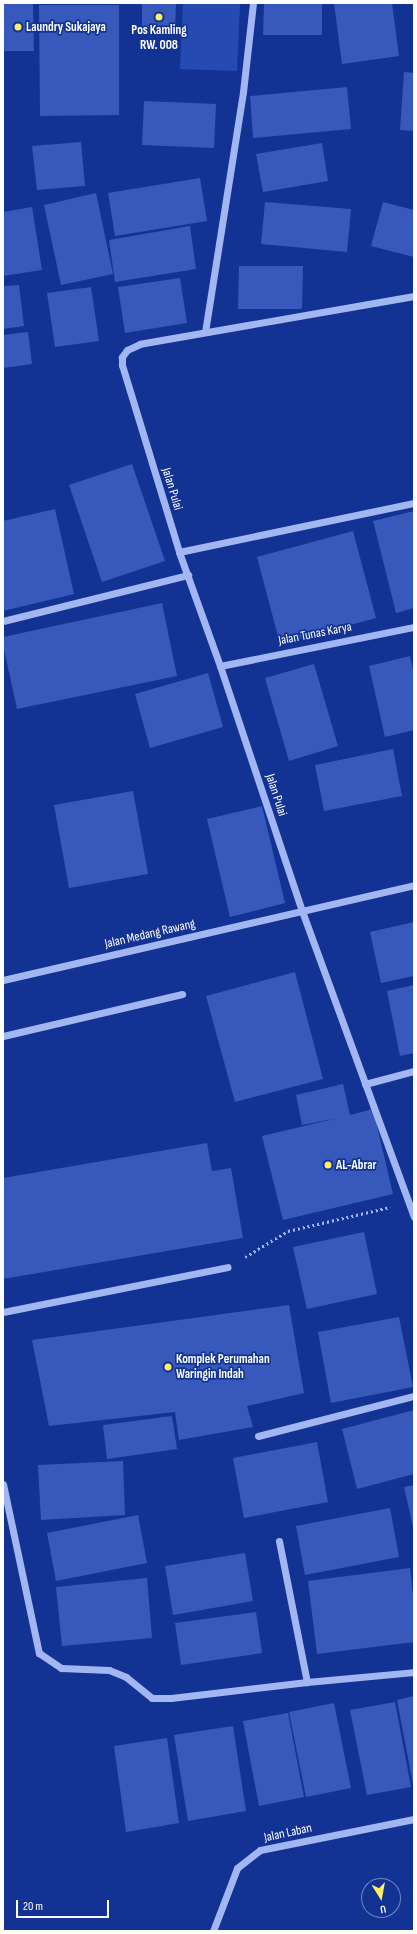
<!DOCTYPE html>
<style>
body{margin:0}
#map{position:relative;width:417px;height:1934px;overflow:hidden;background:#133394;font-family:"Sofia Sans Condensed",sans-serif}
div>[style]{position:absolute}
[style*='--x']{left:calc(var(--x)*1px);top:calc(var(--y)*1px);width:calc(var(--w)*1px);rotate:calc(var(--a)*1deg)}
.green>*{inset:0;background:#254bb3}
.building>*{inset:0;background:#3759bb}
.path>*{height:2.5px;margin-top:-1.25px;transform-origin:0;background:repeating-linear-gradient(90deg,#a2b7f2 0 2px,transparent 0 5px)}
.minor>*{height:7px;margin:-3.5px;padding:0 3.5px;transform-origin:3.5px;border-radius:3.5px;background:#a2b7f2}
.dots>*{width:11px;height:11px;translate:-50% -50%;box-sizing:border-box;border:2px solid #133394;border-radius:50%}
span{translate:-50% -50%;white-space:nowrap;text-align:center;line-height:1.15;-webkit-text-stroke:3.5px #133394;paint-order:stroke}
.poi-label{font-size:13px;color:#fff;font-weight:700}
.left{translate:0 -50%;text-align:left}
.street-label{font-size:13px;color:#fff}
.frame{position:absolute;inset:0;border:4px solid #fff;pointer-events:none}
.north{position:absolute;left:361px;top:1878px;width:40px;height:40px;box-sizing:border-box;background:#133394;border:1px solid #7185bf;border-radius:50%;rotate:169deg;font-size:11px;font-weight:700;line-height:16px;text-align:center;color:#fff}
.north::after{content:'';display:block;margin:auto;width:14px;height:18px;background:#ffef63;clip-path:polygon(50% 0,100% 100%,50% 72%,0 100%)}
.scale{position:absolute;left:16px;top:1900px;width:93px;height:18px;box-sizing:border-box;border:2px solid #fff;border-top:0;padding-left:5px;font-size:12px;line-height:14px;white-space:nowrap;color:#fff;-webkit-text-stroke:3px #133394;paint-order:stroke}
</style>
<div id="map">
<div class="green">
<div style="clip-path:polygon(183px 3px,240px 3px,237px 71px,180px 69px)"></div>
</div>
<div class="building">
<div style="clip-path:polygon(3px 3px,33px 3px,34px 51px,3px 51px)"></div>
<div style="clip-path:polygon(142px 3px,176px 3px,175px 31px,142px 30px)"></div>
<div style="clip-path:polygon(264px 3px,322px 3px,322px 35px,263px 35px)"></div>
<div style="clip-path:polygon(334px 3px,392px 3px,399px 56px,342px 64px)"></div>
<div style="clip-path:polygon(39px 5px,119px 5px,119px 115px,40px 116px)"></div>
<div style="clip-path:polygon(404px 72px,414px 73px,414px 131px,400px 130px)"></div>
<div style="clip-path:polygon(347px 87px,351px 129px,253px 138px,250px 96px)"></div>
<div style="clip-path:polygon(144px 101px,216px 104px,214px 148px,142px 145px)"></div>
<div style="clip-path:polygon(81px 142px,85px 186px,37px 190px,32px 146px)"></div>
<div style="clip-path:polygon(322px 143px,328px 181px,263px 192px,256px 154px)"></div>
<div style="clip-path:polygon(200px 178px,207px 221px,115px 236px,108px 193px)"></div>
<div style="clip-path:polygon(96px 193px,113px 274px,61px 285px,44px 205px)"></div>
<div style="clip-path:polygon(265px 202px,351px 209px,347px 252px,261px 244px)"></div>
<div style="clip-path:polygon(383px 202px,414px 210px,414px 257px,371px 246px)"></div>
<div style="clip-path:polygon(32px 207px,42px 270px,3px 276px,3px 212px)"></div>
<div style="clip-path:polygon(190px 226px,196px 269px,115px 282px,109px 240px)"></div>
<div style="clip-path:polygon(239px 266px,303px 266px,302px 309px,238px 309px)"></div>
<div style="clip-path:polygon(180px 278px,187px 323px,125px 333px,118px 287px)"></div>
<div style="clip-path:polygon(19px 285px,24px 326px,3px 329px,3px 286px)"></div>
<div style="clip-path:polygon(91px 287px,99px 341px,55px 347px,47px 293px)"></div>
<div style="clip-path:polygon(28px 332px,32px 364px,3px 368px,3px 335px)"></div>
<div style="clip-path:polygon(132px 464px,165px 561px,102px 582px,69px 485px)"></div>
<div style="clip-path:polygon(55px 509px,74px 594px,3px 611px,3px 521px)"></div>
<div style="clip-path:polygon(414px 511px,414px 608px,396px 613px,373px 521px)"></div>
<div style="clip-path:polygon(353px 531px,376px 618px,280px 644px,257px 557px)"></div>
<div style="clip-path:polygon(162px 603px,177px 676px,17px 709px,3px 645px,3px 637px)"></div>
<div style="clip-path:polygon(410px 656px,414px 674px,414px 730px,385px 737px,369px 666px)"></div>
<div style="clip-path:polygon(314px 664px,338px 746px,289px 761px,265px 678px)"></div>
<div style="clip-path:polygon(208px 673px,223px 727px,150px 748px,135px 694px)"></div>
<div style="clip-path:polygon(393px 749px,402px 796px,324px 811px,315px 765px)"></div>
<div style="clip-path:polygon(133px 791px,148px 874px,69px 888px,54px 805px)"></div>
<div style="clip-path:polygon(262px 806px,285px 903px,230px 917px,207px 819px)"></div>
<div style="clip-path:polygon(414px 922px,414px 976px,381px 983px,370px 932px)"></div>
<div style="clip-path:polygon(295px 972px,323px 1079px,235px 1102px,206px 996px)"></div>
<div style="clip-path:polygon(414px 985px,414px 1053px,400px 1056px,387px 991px)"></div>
<div style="clip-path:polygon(343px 1084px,350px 1115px,373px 1109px,393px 1194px,283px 1220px,262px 1136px,338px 1118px,302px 1125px,296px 1095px)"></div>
<div style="clip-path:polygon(207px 1143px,212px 1171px,231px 1168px,243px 1238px,3px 1279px,3px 1178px)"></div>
<div style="clip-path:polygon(364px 1232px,377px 1294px,307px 1309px,293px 1247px)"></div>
<div style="clip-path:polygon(289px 1305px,304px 1393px,247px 1406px,253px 1427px,179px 1440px,175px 1412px,49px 1426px,32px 1340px)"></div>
<div style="clip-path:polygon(399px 1317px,413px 1387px,331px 1403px,318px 1332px)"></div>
<div style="clip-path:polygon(414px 1410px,414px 1474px,357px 1489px,342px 1429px)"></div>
<div style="clip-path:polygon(172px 1416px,177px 1449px,107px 1459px,103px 1425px)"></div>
<div style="clip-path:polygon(317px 1442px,328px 1502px,244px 1518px,233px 1458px)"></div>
<div style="clip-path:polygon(123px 1461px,125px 1515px,41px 1520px,38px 1465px)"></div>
<div style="clip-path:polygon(414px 1485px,414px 1527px,413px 1527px,404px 1487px)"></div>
<div style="clip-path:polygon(390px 1508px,399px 1557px,305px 1575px,296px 1526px)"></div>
<div style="clip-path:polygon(138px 1515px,147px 1563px,56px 1581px,47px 1533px)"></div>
<div style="clip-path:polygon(245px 1553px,253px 1601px,173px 1615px,165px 1566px)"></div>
<div style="clip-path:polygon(410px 1568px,414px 1604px,414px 1642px,317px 1654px,308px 1581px)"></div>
<div style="clip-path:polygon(147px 1578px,152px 1638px,62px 1646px,56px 1587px)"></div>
<div style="clip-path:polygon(256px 1612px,262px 1653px,181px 1665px,175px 1623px)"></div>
<div style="clip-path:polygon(414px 1696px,414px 1784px,413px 1784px,397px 1700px)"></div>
<div style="clip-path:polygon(395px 1702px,411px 1787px,367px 1795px,350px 1710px)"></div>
<div style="clip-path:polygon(334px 1703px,351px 1788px,306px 1797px,289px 1712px)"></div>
<div style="clip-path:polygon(288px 1713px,304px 1797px,259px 1806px,243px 1721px)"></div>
<div style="clip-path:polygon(233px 1726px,246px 1811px,188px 1821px,174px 1735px)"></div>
<div style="clip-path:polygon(167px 1738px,179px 1823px,126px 1832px,114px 1746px)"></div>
</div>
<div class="path">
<div style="--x:245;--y:1257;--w:50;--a:-31.2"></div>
<div style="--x:288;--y:1231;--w:105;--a:-13.2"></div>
</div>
<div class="minor">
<div style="--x:414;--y:296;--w:278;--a:170.1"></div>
<div style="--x:140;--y:344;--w:14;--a:155"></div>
<div style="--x:127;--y:350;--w:9;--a:126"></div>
<div style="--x:122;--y:357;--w:8;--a:90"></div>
<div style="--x:122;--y:365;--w:195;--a:73"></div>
<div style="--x:179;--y:552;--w:121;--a:70.2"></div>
<div style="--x:220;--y:666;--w:258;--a:71.5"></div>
<div style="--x:302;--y:911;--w:326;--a:69.9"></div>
<div style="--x:205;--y:332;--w:243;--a:-81"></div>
<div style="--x:243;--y:92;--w:90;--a:-83.6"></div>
<div style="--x:179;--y:552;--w:240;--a:-11.8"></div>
<div style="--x:3;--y:621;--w:191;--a:-14"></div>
<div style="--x:220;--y:666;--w:198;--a:-11.4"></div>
<div style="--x:3;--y:980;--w:422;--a:-13"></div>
<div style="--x:3;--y:1036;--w:184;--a:-13.2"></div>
<div style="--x:365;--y:1084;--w:51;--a:-14.9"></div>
<div style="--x:3;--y:1312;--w:229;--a:-11.3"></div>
<div style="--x:258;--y:1436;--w:161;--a:-14.4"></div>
<div style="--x:3;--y:1484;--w:173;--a:78"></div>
<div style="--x:39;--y:1653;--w:27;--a:34"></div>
<div style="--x:61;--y:1668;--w:48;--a:2.4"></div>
<div style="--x:109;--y:1670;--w:18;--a:22"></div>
<div style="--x:126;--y:1677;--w:33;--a:39"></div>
<div style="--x:152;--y:1698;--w:19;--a:0"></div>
<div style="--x:171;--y:1698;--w:137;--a:-6.7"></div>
<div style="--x:307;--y:1682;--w:107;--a:-5.3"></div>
<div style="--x:279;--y:1541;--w:144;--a:78.8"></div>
<div style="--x:213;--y:1931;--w:67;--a:-69.1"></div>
<div style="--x:237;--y:1868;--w:29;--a:-38"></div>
<div style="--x:260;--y:1850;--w:157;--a:-11.4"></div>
</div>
<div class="dots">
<div style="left:159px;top:17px;background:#ffef63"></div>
<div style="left:18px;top:27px;background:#ffef63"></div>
<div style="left:328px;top:1165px;background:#ffef63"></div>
<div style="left:168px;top:1367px;background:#ffef63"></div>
</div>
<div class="poi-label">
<span class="left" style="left:26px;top:27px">Laundry Sukajaya</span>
<span style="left:159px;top:38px">Pos Kamling<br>RW. 008</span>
<span class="left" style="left:336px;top:1165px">AL-Abrar</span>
<span class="left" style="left:176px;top:1367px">Komplek Perumahan<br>Waringin Indah</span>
</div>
<div class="street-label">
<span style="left:172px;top:489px;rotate:73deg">Jalan Pulai</span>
<span style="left:315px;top:634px;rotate:-11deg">Jalan Tunas Karya</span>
<span style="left:276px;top:795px;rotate:72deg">Jalan Pulai</span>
<span style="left:150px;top:934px;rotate:-13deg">Jalan Medang Rawang</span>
<span style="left:288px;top:1833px;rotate:-12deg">Jalan Laban</span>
</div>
<div class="frame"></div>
<div class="north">U</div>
<div class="scale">20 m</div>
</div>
